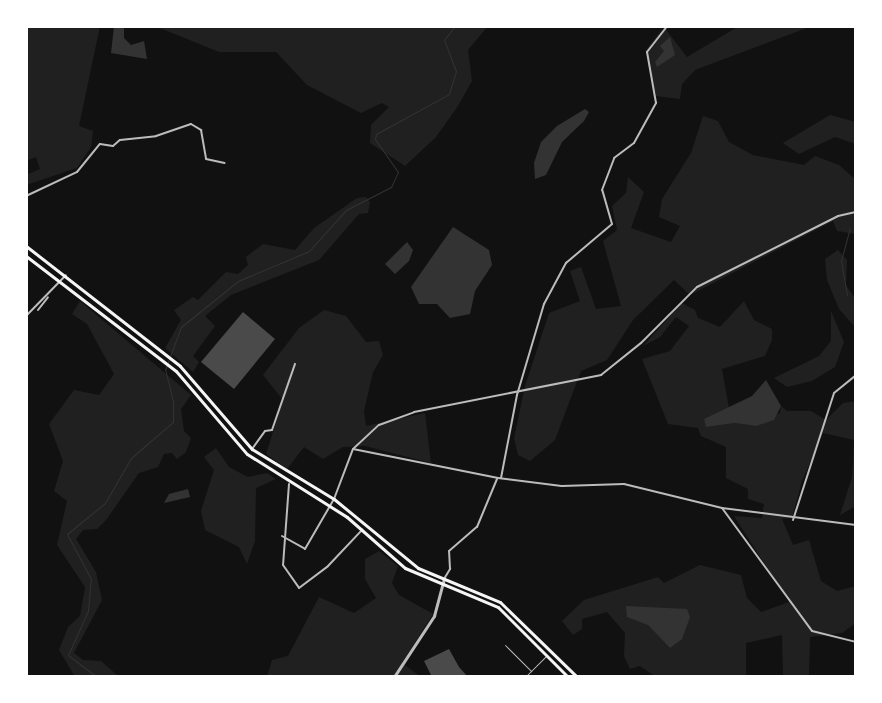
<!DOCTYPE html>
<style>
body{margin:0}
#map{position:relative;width:882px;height:703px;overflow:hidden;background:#111;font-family:Signika,sans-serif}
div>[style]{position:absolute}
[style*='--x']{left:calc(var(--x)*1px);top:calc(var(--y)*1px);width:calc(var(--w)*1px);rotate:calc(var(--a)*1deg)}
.green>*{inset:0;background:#202020}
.water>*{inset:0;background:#333}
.stream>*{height:1px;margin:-0.5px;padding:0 0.5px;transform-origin:0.5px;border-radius:0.5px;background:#333}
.building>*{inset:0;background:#4a4a4a}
.service>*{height:1px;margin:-0.5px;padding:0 0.5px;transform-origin:0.5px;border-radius:0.5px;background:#bcbcbc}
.minor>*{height:2px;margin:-1px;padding:0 1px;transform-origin:1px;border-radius:1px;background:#bcbcbc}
.tertiary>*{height:2.5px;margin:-1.25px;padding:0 1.25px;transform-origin:1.25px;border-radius:1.25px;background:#bcbcbc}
.primary>*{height:3px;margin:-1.5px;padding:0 1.5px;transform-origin:1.5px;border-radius:1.5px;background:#f5f5f5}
span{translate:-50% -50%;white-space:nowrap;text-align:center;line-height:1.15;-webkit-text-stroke:4px #fff;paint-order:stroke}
.frame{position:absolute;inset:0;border:28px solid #fff;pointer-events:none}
</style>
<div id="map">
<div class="green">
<div style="clip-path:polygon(26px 26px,100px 26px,79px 126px,93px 131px,91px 147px,77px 168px,26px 185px,26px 175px,40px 169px,36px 157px,26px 161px)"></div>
<div style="clip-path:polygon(155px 26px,488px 26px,468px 50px,472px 81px,458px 106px,436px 137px,405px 166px,370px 143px,371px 125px,389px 107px,382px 103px,361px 113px,307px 85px,276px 52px,219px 52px)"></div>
<div style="clip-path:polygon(739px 26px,812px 26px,695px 70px,682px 84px,680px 99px,656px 96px,646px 50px,664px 27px,687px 57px)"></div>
<div style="clip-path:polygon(830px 115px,856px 122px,856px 144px,835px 137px,799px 154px,783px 143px)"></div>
<div style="clip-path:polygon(703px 116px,718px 121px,729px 142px,753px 155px,804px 165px,815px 156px,839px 165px,856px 180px,856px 234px,837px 231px,833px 221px,690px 295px,674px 280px,633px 320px,607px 360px,581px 371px,555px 440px,530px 461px,518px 455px,514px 438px,525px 386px,549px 313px,580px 301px,570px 271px,581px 267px,596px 309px,621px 306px,603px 241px,617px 230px,612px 206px,626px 193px,628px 177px,644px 192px,631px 228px,671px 242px,680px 226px,659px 217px,662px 199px,691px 153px)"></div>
<div style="clip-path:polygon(366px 197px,370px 202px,368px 213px,359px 214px,319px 260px,231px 295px,205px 316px,215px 326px,193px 356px,199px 362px,193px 372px,165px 348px,181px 320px,174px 310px,193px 297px,198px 300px,226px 272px,238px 274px,248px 265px,246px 257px,263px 244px,295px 250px,314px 228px,357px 198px)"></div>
<div style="clip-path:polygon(838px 250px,847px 260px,846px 285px,856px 300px,855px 327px,839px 309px,827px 280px,825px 259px)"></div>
<div style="clip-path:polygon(80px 301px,191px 395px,181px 409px,184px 431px,191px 438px,186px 452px,177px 459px,172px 453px,164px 454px,158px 467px,139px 473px,106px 520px,97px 529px,83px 530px,76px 539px,96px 572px,102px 600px,74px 653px,83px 660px,101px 661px,119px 677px,75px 677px,59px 650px,68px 627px,80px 616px,85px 587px,57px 545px,67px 501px,54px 491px,63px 461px,49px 424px,74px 390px,99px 395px,114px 374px,87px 324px,72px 314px)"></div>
<div style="clip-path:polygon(evenodd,744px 301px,754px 320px,772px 329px,772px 340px,765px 356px,722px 369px,729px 408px,704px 420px,707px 427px,735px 423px,756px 426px,780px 413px,781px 406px,787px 411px,811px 411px,826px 420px,843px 403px,856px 401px,856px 506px,840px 515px,852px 477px,854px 440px,823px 433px,802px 481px,792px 518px,782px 519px,793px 545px,809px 540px,821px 581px,837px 591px,856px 586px,856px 623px,842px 633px,810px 637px,809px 676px,783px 677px,782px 635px,746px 643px,746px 677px,656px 677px,640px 666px,630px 669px,624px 656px,625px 633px,607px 612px,582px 619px,582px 629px,573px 635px,562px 621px,584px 600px,658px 577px,664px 583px,700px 565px,741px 575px,747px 598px,761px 612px,789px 602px,734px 516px,762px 518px,764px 504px,748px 499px,748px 489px,726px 478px,726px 447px,701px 436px,698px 428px,668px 424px,642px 359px,670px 351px,689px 326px,676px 317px,660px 337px,643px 346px,682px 303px,695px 310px,698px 318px,720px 327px,744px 301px,687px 609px,670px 647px,648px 625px,673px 610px,687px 609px)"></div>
<div style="clip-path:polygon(324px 310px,346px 316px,366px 342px,379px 341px,383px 355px,373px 372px,364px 411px,366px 426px,425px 413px,431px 463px,365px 446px,343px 447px,323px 459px,304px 447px,287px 469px,266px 454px,283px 400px,263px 375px,299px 328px)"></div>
<div style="clip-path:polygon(831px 311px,844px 342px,835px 367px,812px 381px,787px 387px,774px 378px,819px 356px,831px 341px)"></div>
<div style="clip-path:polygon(216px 448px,229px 467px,248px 477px,267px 473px,276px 479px,256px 488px,255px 541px,247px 564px,239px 547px,205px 530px,201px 511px,214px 470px,204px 457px)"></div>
<div style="clip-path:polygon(379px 551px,398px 566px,392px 583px,399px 595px,433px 614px,402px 663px,421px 677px,267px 677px,272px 660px,288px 656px,319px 597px,354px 613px,376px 598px,365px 579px,365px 559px)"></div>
</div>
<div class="water">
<div style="clip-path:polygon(114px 26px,124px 26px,124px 38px,131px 45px,144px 41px,147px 59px,111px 53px)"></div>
<div style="clip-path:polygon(670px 37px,675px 55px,657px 67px,655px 62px,664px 51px,660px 46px)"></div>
<div style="clip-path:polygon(585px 109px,589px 112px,584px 121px,562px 142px,546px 175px,535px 179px,534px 163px,541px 142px,557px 126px)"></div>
<div style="clip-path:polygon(453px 227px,489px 250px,492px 265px,475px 291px,470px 314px,450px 318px,437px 304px,419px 304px,411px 287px)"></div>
<div style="clip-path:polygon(407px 242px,413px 250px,409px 261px,395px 274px,385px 264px)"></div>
<div style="clip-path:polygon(766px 380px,781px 406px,774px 420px,756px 426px,735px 423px,706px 427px,704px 419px,752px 396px)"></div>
<div style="clip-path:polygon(188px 489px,190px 497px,164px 503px,169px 494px)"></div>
<div style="clip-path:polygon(626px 606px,687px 609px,690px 617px,682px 639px,670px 648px,648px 625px,627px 617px)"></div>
</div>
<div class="stream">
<div style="--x:854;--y:221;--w:4;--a:-56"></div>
<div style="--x:847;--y:295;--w:35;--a:-100"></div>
<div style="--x:841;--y:261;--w:34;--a:-75"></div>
<div style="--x:97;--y:677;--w:36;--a:-143"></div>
<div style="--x:68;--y:655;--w:48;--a:-65.6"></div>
<div style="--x:88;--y:611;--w:32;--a:-85"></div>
<div style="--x:91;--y:579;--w:51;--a:-118.1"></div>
<div style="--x:67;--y:534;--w:49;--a:-39.2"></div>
<div style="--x:105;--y:503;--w:52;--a:-60"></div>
<div style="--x:131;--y:458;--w:55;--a:-40.6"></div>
<div style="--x:173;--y:422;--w:21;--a:-90"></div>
<div style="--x:173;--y:401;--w:32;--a:-104"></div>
<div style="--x:165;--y:370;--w:46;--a:-69.6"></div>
<div style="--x:181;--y:327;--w:73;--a:-38.9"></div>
<div style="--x:238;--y:281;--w:77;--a:-22.9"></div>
<div style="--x:309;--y:251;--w:55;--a:-47.9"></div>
<div style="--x:346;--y:210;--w:51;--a:-27.1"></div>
<div style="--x:391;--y:187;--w:17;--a:-65"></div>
<div style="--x:398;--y:172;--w:40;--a:-124.9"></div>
<div style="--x:375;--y:139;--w:5;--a:-79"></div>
<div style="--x:376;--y:134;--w:83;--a:-28.7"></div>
<div style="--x:449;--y:94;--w:24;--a:-73"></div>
<div style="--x:456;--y:71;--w:33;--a:-111"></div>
<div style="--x:444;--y:40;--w:18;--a:-52"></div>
</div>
<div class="building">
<div style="clip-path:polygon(243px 312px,275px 339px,234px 389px,201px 362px)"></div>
<div style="clip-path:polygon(449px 649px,459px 667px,468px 677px,432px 677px,424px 661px)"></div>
</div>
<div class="service">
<div style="--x:505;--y:645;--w:37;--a:45"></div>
<div style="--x:525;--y:677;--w:30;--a:-45"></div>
</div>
<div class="minor">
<div style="--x:26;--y:196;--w:56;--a:-25.2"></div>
<div style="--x:77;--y:172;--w:36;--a:-51"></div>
<div style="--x:100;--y:144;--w:13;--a:9"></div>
<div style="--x:113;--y:146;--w:9;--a:-41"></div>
<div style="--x:120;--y:140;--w:36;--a:-6"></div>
<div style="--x:156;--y:136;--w:37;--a:-19"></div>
<div style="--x:191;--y:124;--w:12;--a:31"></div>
<div style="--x:201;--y:130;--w:29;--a:80"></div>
<div style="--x:206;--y:159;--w:19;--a:12"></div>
<div style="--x:38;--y:310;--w:16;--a:-52"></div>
<div style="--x:26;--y:316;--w:57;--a:-45.7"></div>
<div style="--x:252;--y:449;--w:22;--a:-54"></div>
<div style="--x:265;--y:431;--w:7;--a:-8"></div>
<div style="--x:272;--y:430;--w:70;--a:-70.8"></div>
<div style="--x:353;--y:449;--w:35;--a:-43"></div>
<div style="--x:379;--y:425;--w:37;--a:-20"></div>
<div style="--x:414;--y:412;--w:191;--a:-11.2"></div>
<div style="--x:601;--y:375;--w:51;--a:-38.7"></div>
<div style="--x:641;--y:343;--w:79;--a:-45"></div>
<div style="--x:697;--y:287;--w:158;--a:-26.7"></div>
<div style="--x:838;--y:216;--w:18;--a:-13"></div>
<div style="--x:501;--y:478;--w:85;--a:-79.1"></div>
<div style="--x:517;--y:395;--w:95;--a:-73.5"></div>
<div style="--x:544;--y:304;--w:47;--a:-61.8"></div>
<div style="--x:566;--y:263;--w:60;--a:-40.3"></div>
<div style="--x:612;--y:224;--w:35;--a:-106"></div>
<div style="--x:602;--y:190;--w:34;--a:-69"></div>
<div style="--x:614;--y:158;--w:25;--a:-37"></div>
<div style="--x:634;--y:143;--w:46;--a:-61.2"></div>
<div style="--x:656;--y:103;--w:52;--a:-100"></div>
<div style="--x:647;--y:52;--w:33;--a:-52"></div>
<div style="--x:289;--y:484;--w:81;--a:94.2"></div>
<div style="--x:283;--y:565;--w:28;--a:55"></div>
<div style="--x:299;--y:588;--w:36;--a:-37"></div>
<div style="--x:328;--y:566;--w:50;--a:-46.6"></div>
<div style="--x:722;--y:508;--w:152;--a:53.8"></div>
<div style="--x:812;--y:631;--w:45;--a:14"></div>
<div style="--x:793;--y:520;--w:133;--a:-72.1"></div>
<div style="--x:834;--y:393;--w:28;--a:-39"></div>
<div style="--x:282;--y:536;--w:26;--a:29"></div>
<div style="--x:305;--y:549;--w:58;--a:-59.9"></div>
<div style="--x:334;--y:499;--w:53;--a:-69.2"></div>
<div style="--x:353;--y:449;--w:148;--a:11.3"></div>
<div style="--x:498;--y:478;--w:64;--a:7.1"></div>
<div style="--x:562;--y:486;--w:62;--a:-1.8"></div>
<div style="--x:624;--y:484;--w:101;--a:13.8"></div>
<div style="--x:722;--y:508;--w:135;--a:7.2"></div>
<div style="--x:444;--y:579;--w:12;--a:-59"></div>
<div style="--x:450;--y:569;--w:18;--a:-93"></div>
<div style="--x:449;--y:551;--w:37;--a:-41"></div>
<div style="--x:477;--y:527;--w:52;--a:-67.4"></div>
</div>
<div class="tertiary">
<div style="--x:394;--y:677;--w:73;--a:-56.7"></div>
<div style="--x:434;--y:616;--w:38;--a:-75"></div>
</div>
<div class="primary">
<div style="--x:26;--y:246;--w:195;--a:37.9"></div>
<div style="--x:180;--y:366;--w:110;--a:49.1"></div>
<div style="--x:252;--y:449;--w:96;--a:31.4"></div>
<div style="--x:334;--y:499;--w:109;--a:39.4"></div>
<div style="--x:418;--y:568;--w:89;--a:22.5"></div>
<div style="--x:500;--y:602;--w:107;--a:44.2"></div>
<div style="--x:26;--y:256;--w:189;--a:37.5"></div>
<div style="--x:176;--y:371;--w:109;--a:49.5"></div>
<div style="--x:247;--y:454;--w:118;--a:32.2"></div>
<div style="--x:347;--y:517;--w:77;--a:41.3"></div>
<div style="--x:405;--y:568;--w:101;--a:22.8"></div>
<div style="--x:498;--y:607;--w:99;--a:45"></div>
</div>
<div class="frame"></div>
</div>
